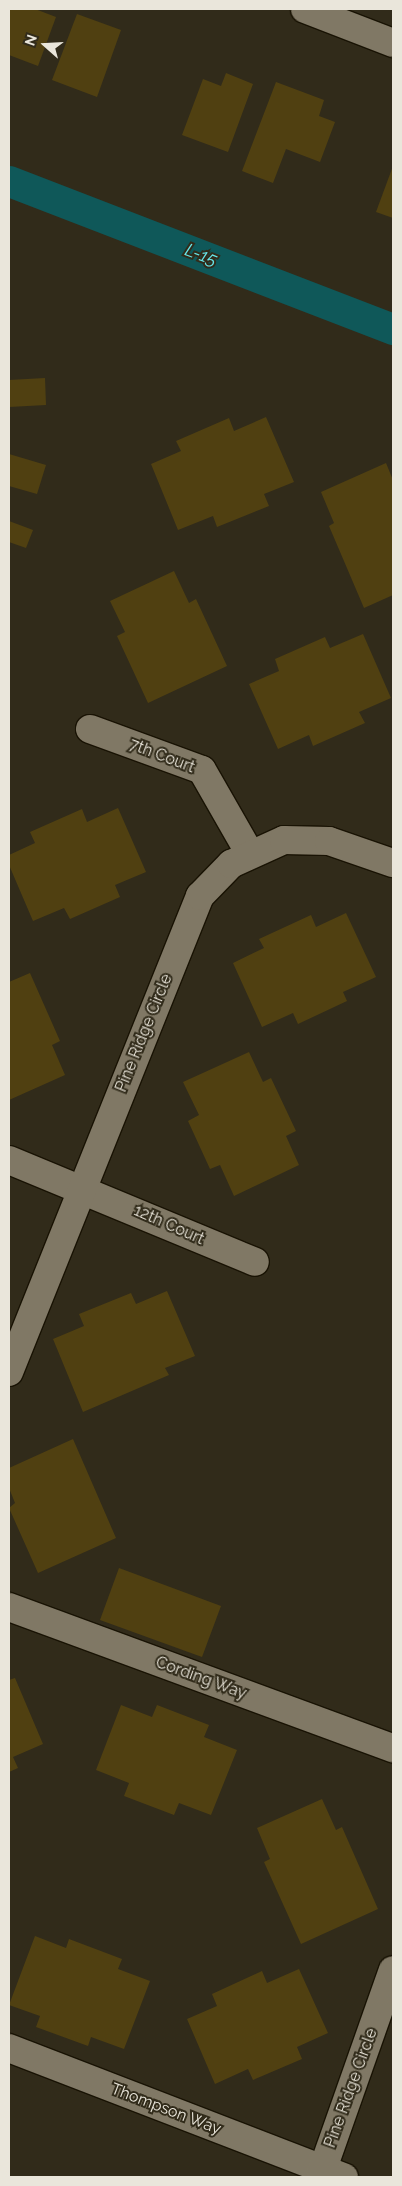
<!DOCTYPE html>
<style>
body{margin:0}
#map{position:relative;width:402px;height:2186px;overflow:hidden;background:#312b1a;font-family:Raleway,sans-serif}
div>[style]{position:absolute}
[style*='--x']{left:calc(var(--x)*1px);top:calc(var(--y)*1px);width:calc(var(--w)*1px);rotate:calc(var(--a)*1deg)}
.canal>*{height:31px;margin:-15.5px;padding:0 15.5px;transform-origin:15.5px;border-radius:15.5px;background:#0f5859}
.building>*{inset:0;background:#504011}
.roads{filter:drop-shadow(1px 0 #191304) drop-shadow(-1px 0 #191304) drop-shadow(0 1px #191304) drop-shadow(0 -1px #191304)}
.street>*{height:28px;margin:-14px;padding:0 14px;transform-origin:14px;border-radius:14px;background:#807865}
span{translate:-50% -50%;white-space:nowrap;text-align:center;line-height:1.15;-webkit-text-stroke:4px #312b1a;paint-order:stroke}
.street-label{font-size:16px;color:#eae6db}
.water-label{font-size:18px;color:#67e8eb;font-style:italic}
.frame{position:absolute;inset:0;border:10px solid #eae6db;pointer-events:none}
.north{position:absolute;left:20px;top:20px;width:50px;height:50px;-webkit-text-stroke:4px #312b1a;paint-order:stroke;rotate:289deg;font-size:14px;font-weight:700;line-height:20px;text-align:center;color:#eae6db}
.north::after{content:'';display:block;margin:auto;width:18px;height:22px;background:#eae6db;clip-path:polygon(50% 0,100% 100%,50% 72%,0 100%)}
</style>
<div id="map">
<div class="canal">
<div style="--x:9;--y:181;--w:412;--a:21.1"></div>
</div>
<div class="building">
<div style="clip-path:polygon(9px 9px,35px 9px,56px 17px,38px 66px,9px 55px)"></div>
<div style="clip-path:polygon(77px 14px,121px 30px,97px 97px,52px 80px)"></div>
<div style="clip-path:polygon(226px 73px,253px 84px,228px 152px,182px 135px,203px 79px,221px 86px)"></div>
<div style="clip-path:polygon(276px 82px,324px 100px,319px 116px,335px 122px,320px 162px,286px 149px,273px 183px,242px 171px)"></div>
<div style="clip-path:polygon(393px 166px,393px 218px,376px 212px)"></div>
<div style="clip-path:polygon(45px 378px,46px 405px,9px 407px,9px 380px)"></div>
<div style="clip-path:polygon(266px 417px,294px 482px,264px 494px,269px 506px,217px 527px,213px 516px,178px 530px,151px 464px,181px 451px,176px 441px,229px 418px,234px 431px)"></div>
<div style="clip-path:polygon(9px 454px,46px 465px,37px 494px,9px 486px)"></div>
<div style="clip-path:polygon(386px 463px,393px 480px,393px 595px,364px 608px,329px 526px,334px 523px,321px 492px)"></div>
<div style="clip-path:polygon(9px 521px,33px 530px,26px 548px,9px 542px)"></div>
<div style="clip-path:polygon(174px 571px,189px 603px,196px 599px,227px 666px,148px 703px,117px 636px,125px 632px,110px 601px)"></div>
<div style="clip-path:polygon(363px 634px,391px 698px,359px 712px,365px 723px,313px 746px,309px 735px,278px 749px,249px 684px,279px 671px,275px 659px,325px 637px,330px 648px)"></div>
<div style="clip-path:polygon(118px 808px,146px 872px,115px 885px,120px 897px,70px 919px,64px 908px,33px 921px,9px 865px,9px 855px,35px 843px,30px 832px,82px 809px,87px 822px)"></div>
<div style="clip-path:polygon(346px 913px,376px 977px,343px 992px,347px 1001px,298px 1024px,293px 1013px,262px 1027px,233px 963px,264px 948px,259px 939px,311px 915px,316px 927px)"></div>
<div style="clip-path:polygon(30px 973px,60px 1041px,52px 1045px,65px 1075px,9px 1100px,9px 982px)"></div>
<div style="clip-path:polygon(249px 1052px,263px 1082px,271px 1078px,296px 1131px,286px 1136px,299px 1165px,234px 1196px,220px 1165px,210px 1169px,188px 1121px,199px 1115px,183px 1082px)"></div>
<div style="clip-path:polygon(167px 1291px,195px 1356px,165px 1368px,169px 1375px,83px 1412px,53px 1339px,84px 1326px,79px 1314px,131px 1293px,136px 1304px)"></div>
<div style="clip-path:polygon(73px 1439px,116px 1538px,38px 1573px,9px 1508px,15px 1503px,9px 1488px,9px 1468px)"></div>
<div style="clip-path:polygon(119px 1568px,221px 1606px,202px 1657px,100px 1620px)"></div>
<div style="clip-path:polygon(15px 1678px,43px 1744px,13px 1757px,18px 1768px,9px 1772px,9px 1680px)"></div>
<div style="clip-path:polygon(121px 1705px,152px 1717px,157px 1705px,209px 1725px,204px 1737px,237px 1750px,211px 1815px,179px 1803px,174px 1815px,124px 1796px,129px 1783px,96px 1770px)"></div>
<div style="clip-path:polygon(322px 1799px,336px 1830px,342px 1827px,378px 1909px,301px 1944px,264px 1862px,270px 1859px,257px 1828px)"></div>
<div style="clip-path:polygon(35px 1936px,66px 1948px,69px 1939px,122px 1959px,118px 1969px,150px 1981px,124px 2049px,91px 2037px,88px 2046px,36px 2027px,40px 2016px,9px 2005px)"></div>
<div style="clip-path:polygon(299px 1969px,328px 2033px,297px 2047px,302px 2059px,253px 2080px,248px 2069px,215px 2084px,187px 2019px,217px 2006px,212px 1994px,262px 1971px,267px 1983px)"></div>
</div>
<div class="roads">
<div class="street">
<div style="--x:305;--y:9;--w:94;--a:21.1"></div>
<div style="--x:90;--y:729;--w:119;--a:20.1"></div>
<div style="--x:202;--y:770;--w:95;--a:60.2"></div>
<div style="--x:9;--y:1160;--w:266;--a:22.5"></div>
<div style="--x:9;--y:1372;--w:513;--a:-68.14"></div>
<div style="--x:200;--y:896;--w:45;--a:-45.9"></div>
<div style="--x:231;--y:864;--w:58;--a:-24.4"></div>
<div style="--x:284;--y:840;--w:45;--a:1.3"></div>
<div style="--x:329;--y:841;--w:68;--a:19"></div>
<div style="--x:9;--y:1607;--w:409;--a:20.2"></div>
<div style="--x:9;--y:2048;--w:359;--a:21.1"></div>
<div style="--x:320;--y:2177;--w:219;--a:-70.6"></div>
</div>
</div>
<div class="street-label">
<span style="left:162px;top:756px;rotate:21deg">7th Court</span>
<span style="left:144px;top:1033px;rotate:-68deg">Pine Ridge Circle</span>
<span style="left:169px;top:1225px;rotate:24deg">12th Court</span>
<span style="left:201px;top:1678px;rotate:20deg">Cording Way</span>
<span style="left:351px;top:2088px;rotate:-70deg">Pine Ridge Circle</span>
<span style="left:166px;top:2109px;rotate:21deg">Thompson Way</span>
</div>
<div class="water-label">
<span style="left:201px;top:255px;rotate:21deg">L-15</span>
</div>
<div class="frame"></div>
<div class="north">N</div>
</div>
